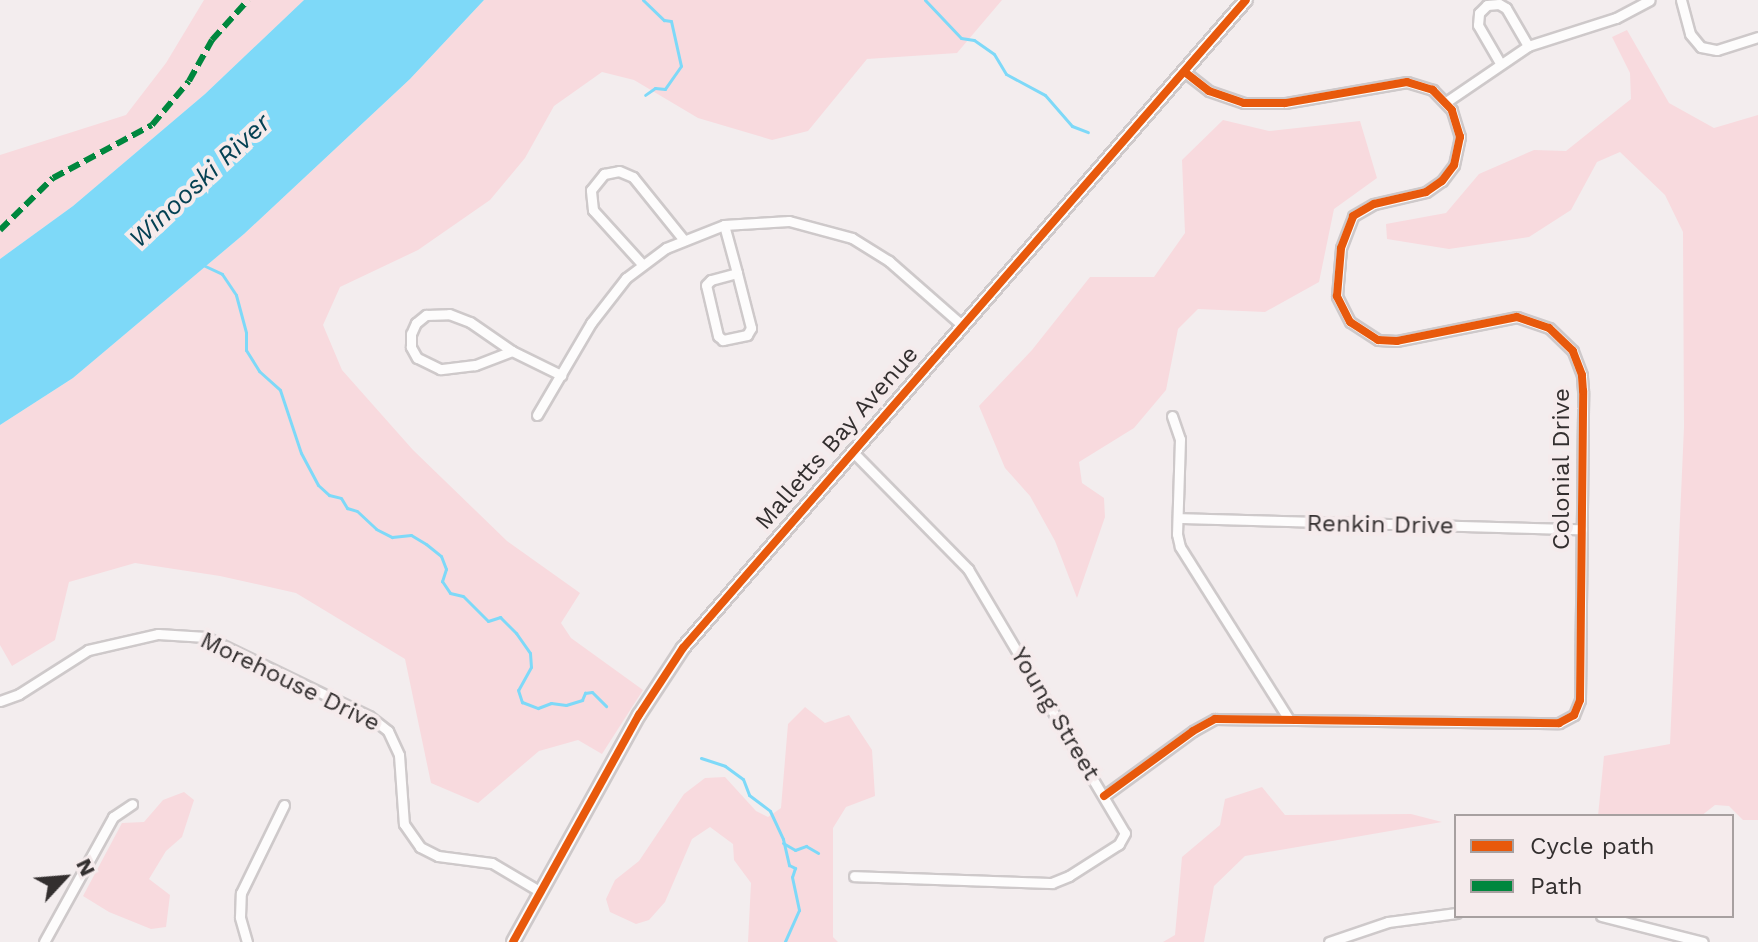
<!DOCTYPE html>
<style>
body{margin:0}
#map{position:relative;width:1758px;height:942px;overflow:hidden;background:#f3edee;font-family:"Work Sans",sans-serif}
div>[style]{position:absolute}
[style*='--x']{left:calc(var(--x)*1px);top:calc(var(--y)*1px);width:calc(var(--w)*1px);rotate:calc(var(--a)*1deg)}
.green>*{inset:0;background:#f8dade}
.water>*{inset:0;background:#7ed9f8}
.stream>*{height:3px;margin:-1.5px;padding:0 1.5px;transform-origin:1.5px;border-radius:1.5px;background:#7ed9f8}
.roads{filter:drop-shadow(2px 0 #cec9ca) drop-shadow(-2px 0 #cec9ca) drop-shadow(0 2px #cec9ca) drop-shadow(0 -2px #cec9ca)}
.street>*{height:9px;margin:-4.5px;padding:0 4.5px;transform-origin:4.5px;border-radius:4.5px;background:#fdfcfc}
.secondary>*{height:12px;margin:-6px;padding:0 6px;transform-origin:6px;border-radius:6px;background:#fdfcfc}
.quiet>*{height:6px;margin-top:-3px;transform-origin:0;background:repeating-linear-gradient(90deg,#00873e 0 12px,transparent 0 18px)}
.cycleway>*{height:8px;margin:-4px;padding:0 4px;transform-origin:4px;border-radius:4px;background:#e8590c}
span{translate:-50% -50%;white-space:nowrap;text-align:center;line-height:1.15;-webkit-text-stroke:8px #f5ebec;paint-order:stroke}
.street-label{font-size:24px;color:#332f2f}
.water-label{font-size:26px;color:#044153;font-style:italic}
.legend{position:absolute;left:1454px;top:814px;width:280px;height:104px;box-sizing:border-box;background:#f5ebec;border:2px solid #a7a0a0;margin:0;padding:10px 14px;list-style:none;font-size:24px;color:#332f2f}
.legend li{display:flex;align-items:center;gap:16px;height:40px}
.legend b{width:40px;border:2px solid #a7a0a0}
.north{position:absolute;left:24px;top:838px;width:80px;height:80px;-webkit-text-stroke:6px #f5ebec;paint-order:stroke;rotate:64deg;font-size:22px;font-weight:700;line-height:32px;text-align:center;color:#332f2f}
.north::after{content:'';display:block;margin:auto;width:28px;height:36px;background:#332f2f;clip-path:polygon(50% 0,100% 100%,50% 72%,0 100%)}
</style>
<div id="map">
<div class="green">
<div style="clip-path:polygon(204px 0,304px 0,205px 94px,73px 206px,0 259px,0 155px,126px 115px,166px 63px)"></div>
<div style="clip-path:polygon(484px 0,1002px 0,957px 53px,867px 59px,808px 131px,772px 140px,698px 118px,634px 80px,602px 72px,554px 106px,525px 158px,490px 200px,418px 250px,340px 287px,323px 325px,342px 370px,413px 450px,507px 541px,580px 593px,561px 623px,571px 638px,643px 690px,602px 754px,578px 740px,539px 751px,478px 803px,431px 783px,405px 659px,296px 593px,220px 576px,135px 563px,69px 582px,55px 640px,12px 666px,0 645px,0 425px,73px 378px,244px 234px,410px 79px)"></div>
<div style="clip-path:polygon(1627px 30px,1669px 103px,1714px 128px,1758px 115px,1758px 820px,1743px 820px,1729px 806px,1715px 805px,1701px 816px,1598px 816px,1604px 756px,1670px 744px,1684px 427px,1683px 232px,1665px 195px,1620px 152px,1597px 162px,1571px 210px,1529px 237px,1449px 249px,1387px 239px,1386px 224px,1446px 213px,1479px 174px,1534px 150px,1566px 151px,1631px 99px,1630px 73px,1612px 37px)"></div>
<div style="clip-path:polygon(1223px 120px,1269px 131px,1360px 121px,1377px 178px,1334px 209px,1319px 282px,1265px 312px,1198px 309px,1178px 329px,1166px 390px,1134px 428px,1079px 462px,1082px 483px,1104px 498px,1105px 517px,1077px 598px,1055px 541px,1030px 496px,1005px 468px,979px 406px,1032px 350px,1090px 277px,1154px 277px,1185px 233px,1182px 160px)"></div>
<div style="clip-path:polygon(805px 707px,825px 723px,849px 715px,872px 750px,875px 796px,846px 807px,833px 828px,833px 937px,838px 942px,748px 942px,751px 883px,734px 860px,733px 844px,710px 827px,692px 839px,665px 902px,649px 920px,636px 924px,610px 912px,606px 899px,615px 880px,639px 861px,684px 794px,705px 778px,725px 777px,756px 811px,768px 817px,781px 808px,788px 724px)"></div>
<div style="clip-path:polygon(1262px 787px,1285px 815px,1411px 814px,1442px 822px,1245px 856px,1214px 886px,1204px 942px,1163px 942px,1175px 935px,1182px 857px,1220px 825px,1225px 799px)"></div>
<div style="clip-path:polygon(184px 792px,194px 800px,182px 837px,166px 851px,149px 879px,170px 895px,166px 927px,151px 929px,109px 912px,83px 896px,122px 823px,144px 822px,163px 800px)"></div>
</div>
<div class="water">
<div style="clip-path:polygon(304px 0,484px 0,410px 79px,244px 234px,73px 378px,0 425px,0 259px,73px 206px,205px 94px)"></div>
</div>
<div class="stream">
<div style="--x:643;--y:0;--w:29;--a:44"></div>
<div style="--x:664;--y:20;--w:7;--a:8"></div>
<div style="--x:671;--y:21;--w:46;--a:77.5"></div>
<div style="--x:681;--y:66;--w:28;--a:125"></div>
<div style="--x:665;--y:89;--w:10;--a:-174"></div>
<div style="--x:655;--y:88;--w:12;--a:145"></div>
<div style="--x:925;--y:0;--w:52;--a:46.5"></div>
<div style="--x:961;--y:38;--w:13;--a:9"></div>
<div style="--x:974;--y:40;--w:24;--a:35"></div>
<div style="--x:994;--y:54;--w:23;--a:59"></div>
<div style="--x:1006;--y:74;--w:44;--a:28.3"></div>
<div style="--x:1045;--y:95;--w:41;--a:48.9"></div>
<div style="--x:1072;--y:126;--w:17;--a:21"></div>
<div style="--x:203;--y:265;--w:21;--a:25"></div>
<div style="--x:222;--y:274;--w:25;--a:56"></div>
<div style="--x:236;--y:295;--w:39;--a:75"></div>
<div style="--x:246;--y:333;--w:17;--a:90"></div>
<div style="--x:246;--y:350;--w:25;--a:58"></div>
<div style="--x:259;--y:371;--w:28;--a:42"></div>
<div style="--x:280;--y:390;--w:66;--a:71.6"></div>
<div style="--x:301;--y:453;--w:36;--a:62"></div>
<div style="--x:318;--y:485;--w:15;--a:42"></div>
<div style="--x:329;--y:495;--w:12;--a:14"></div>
<div style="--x:341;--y:498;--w:12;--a:59"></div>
<div style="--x:347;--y:508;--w:10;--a:17"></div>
<div style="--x:357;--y:511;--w:26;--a:43"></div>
<div style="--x:376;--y:529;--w:18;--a:27"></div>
<div style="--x:392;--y:537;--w:19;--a:-6"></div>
<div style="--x:411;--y:535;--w:17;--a:31"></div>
<div style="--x:426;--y:544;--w:19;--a:39"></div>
<div style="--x:441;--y:556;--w:14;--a:69"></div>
<div style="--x:446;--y:569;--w:13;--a:108"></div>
<div style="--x:442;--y:581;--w:14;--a:56"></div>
<div style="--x:450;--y:593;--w:13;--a:13"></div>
<div style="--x:463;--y:596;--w:35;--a:45"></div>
<div style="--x:488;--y:621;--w:13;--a:-18"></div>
<div style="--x:500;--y:617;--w:23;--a:45"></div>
<div style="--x:516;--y:633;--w:24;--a:55"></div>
<div style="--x:530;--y:653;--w:14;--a:86"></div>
<div style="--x:531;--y:667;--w:26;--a:119"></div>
<div style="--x:518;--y:690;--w:13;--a:72"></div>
<div style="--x:522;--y:702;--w:17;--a:21"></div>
<div style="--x:538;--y:708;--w:14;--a:-21"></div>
<div style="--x:551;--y:703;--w:15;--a:8"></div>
<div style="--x:566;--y:705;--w:17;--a:-17"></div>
<div style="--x:582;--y:700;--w:8;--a:-67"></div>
<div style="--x:585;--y:693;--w:7;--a:-8"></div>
<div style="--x:592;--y:692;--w:20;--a:45"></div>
<div style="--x:701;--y:758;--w:25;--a:18"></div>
<div style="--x:725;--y:766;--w:22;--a:36"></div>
<div style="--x:743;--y:779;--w:17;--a:69"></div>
<div style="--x:749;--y:795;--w:26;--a:37"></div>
<div style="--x:770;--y:811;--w:31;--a:65"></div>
<div style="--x:783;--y:839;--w:27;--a:77"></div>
<div style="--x:789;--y:865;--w:7;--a:27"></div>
<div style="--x:795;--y:868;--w:9;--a:108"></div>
<div style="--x:792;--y:877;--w:34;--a:78"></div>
<div style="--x:799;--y:910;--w:35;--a:114"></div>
<div style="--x:783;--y:843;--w:14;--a:30"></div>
<div style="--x:795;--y:850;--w:12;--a:-20"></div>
<div style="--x:806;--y:846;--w:14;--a:30"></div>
</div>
<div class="roads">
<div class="street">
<div style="--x:1681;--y:0;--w:35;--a:75"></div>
<div style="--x:1690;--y:34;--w:17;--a:50"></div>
<div style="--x:1701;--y:47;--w:16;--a:11"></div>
<div style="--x:1717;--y:50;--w:43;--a:-17.6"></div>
<div style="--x:1500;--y:63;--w:44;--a:-120.1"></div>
<div style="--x:1478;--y:25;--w:12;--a:-85"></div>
<div style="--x:1479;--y:13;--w:11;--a:-45"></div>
<div style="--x:1487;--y:5;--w:12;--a:-5"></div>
<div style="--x:1499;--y:4;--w:8;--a:30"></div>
<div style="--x:1506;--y:8;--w:44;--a:59.9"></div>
<div style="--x:1446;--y:102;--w:99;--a:-34.3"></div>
<div style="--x:1528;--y:46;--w:92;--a:-17.7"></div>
<div style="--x:1616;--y:18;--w:38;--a:-28"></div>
<div style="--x:724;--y:225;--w:50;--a:74.8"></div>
<div style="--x:737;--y:273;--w:57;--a:75.7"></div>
<div style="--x:751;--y:328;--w:8;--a:120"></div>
<div style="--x:747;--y:335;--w:25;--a:168"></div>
<div style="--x:723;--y:340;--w:6;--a:-141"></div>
<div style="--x:718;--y:336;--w:52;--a:-103.2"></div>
<div style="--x:706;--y:285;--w:7;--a:-45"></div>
<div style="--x:711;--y:280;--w:27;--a:-15"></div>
<div style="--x:642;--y:264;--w:73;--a:-132.2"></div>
<div style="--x:593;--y:210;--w:20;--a:-96"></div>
<div style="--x:591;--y:190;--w:21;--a:-51"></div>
<div style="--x:604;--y:174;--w:15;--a:-11"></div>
<div style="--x:619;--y:171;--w:15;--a:23"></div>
<div style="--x:633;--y:177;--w:80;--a:51.1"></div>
<div style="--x:512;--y:351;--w:40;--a:159"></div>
<div style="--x:475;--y:365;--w:35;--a:173"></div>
<div style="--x:440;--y:369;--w:25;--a:-154"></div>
<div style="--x:417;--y:358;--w:13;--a:-119"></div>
<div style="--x:411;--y:347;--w:13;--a:-90"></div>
<div style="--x:411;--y:334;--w:12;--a:-66"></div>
<div style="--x:416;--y:323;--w:13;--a:-39"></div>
<div style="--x:426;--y:315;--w:23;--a:-2"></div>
<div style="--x:449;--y:314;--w:22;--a:21"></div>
<div style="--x:470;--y:322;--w:51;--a:34.6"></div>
<div style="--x:512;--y:351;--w:55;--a:26.1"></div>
<div style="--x:537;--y:415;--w:107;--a:-59.6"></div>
<div style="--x:591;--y:323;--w:57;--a:-52.1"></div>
<div style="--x:626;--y:278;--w:50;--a:-36.9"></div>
<div style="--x:666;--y:248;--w:62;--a:-21.6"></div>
<div style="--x:724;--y:225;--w:65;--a:-3.5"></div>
<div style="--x:789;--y:221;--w:65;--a:15.1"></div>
<div style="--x:852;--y:238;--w:44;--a:31.9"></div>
<div style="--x:889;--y:261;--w:98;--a:41.3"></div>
<div style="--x:1172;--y:416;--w:24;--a:71"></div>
<div style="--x:1180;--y:439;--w:95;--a:91.8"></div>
<div style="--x:1177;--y:534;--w:13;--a:77"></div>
<div style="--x:1180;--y:547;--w:202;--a:57.7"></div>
<div style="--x:853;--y:452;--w:164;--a:45.5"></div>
<div style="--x:968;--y:569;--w:307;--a:59.3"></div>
<div style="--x:1125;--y:833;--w:13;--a:119"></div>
<div style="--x:1119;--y:844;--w:59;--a:147.4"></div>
<div style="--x:1069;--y:876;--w:18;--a:158"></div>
<div style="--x:1052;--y:883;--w:198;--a:-178"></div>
<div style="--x:1178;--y:518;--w:404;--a:1.6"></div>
<div style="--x:0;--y:701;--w:20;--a:-20"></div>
<div style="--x:19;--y:694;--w:82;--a:-32.5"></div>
<div style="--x:88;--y:650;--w:72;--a:-12.9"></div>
<div style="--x:158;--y:634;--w:48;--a:3.6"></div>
<div style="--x:206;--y:637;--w:181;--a:25.9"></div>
<div style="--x:369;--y:716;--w:24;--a:38"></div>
<div style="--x:388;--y:731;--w:26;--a:65"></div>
<div style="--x:399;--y:755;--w:69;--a:85.9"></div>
<div style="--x:404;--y:824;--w:28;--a:55"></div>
<div style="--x:420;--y:847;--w:20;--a:27"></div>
<div style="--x:438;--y:856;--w:54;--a:7.4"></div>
<div style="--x:492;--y:863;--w:57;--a:30.6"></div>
<div style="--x:1104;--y:796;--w:110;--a:-36.1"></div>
<div style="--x:1193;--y:731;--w:25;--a:-29"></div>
<div style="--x:1215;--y:719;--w:344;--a:0.7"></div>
<div style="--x:1559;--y:723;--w:17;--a:-28"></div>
<div style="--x:1574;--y:715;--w:16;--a:-68"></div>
<div style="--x:1580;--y:700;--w:309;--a:-89.4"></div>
<div style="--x:1583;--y:391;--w:16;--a:-94"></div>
<div style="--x:1582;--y:375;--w:26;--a:-111"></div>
<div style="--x:1573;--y:351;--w:33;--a:-136"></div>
<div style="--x:1549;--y:328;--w:34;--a:-161"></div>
<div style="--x:1517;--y:317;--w:122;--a:168.7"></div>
<div style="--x:1397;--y:341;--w:19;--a:-177"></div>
<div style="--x:1378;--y:340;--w:33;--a:-147"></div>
<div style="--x:1350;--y:322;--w:29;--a:-117"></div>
<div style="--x:1337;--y:296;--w:48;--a:-85.2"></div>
<div style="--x:1341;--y:248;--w:34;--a:-69"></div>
<div style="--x:1353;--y:216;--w:24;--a:-30"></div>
<div style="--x:1374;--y:204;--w:53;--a:-13"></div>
<div style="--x:1426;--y:192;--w:19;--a:-35"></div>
<div style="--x:1442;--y:181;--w:20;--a:-53"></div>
<div style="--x:1454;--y:165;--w:29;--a:-78"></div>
<div style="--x:1460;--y:137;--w:28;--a:-107"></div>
<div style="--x:1452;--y:110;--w:28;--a:-134"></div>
<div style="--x:1433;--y:90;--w:27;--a:-163"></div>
<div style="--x:1407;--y:82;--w:124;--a:170.2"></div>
<div style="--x:1285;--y:103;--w:41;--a:180"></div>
<div style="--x:1244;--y:103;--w:37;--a:-161"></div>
<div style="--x:1209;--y:91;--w:31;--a:-142"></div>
<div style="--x:1601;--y:916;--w:105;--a:14.3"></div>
<div style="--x:44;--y:942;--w:143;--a:-61.1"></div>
<div style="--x:113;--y:817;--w:23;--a:-34"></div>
<div style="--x:247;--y:942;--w:26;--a:-106"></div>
<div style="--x:240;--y:917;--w:24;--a:-88"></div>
<div style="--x:241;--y:893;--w:98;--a:-64"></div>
<div style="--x:1329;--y:942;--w:62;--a:-18.7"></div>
<div style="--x:1388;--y:922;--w:69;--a:-7.5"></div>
</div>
<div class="secondary">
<div style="--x:513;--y:942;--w:260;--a:-61"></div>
<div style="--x:639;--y:715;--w:80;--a:-56.7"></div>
<div style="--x:683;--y:648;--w:858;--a:-49.02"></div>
</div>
</div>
<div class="quiet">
<div style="--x:0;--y:230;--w:74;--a:-44.5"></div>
<div style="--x:53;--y:178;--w:112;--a:-28.2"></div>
<div style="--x:152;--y:125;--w:57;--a:-49.9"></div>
<div style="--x:189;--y:81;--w:47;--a:-60.7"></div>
<div style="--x:212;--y:40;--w:54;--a:-48"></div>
</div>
<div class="cycleway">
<div style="--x:1104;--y:796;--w:110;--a:-36.1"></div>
<div style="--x:1193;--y:731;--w:25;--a:-29"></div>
<div style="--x:1215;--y:719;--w:344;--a:0.7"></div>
<div style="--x:1559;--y:723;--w:17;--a:-28"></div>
<div style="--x:1574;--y:715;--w:16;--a:-68"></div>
<div style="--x:1580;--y:700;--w:309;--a:-89.4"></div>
<div style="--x:1583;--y:391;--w:16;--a:-94"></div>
<div style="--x:1582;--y:375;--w:26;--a:-111"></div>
<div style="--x:1573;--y:351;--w:33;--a:-136"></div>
<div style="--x:1549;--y:328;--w:34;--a:-161"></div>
<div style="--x:1517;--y:317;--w:122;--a:168.7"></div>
<div style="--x:1397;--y:341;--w:19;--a:-177"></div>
<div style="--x:1378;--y:340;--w:33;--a:-147"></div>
<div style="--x:1350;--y:322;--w:29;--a:-117"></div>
<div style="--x:1337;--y:296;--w:48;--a:-85.2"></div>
<div style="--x:1341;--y:248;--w:34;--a:-69"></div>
<div style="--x:1353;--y:216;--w:24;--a:-30"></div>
<div style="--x:1374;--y:204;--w:53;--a:-13"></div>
<div style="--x:1426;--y:192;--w:19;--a:-35"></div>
<div style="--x:1442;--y:181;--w:20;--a:-53"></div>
<div style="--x:1454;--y:165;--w:29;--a:-78"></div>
<div style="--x:1460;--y:137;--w:28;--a:-107"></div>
<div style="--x:1452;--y:110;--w:28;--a:-134"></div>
<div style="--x:1433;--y:90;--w:27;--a:-163"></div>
<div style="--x:1407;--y:82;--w:124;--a:170.2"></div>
<div style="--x:1285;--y:103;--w:41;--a:180"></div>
<div style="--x:1244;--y:103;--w:37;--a:-161"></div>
<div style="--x:1209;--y:91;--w:31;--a:-142"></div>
<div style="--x:513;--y:942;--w:260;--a:-61"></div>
<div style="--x:639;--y:715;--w:80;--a:-56.7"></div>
<div style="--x:683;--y:648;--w:858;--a:-49.02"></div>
</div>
<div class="street-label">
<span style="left:837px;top:438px;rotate:-49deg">Malletts Bay Avenue</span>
<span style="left:1562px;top:469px;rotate:-90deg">Colonial Drive</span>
<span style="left:1380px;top:525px;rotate:1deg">Renkin Drive</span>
<span style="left:290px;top:682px;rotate:26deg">Morehouse Drive</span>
<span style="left:1055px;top:714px;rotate:59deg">Young Street</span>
</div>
<div class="water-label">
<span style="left:200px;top:181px;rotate:-43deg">Winooski River</span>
</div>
<ul class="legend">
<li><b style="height:10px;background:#e8590c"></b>Cycle path</li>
<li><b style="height:10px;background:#00873e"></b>Path</li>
</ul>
<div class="north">N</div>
</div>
